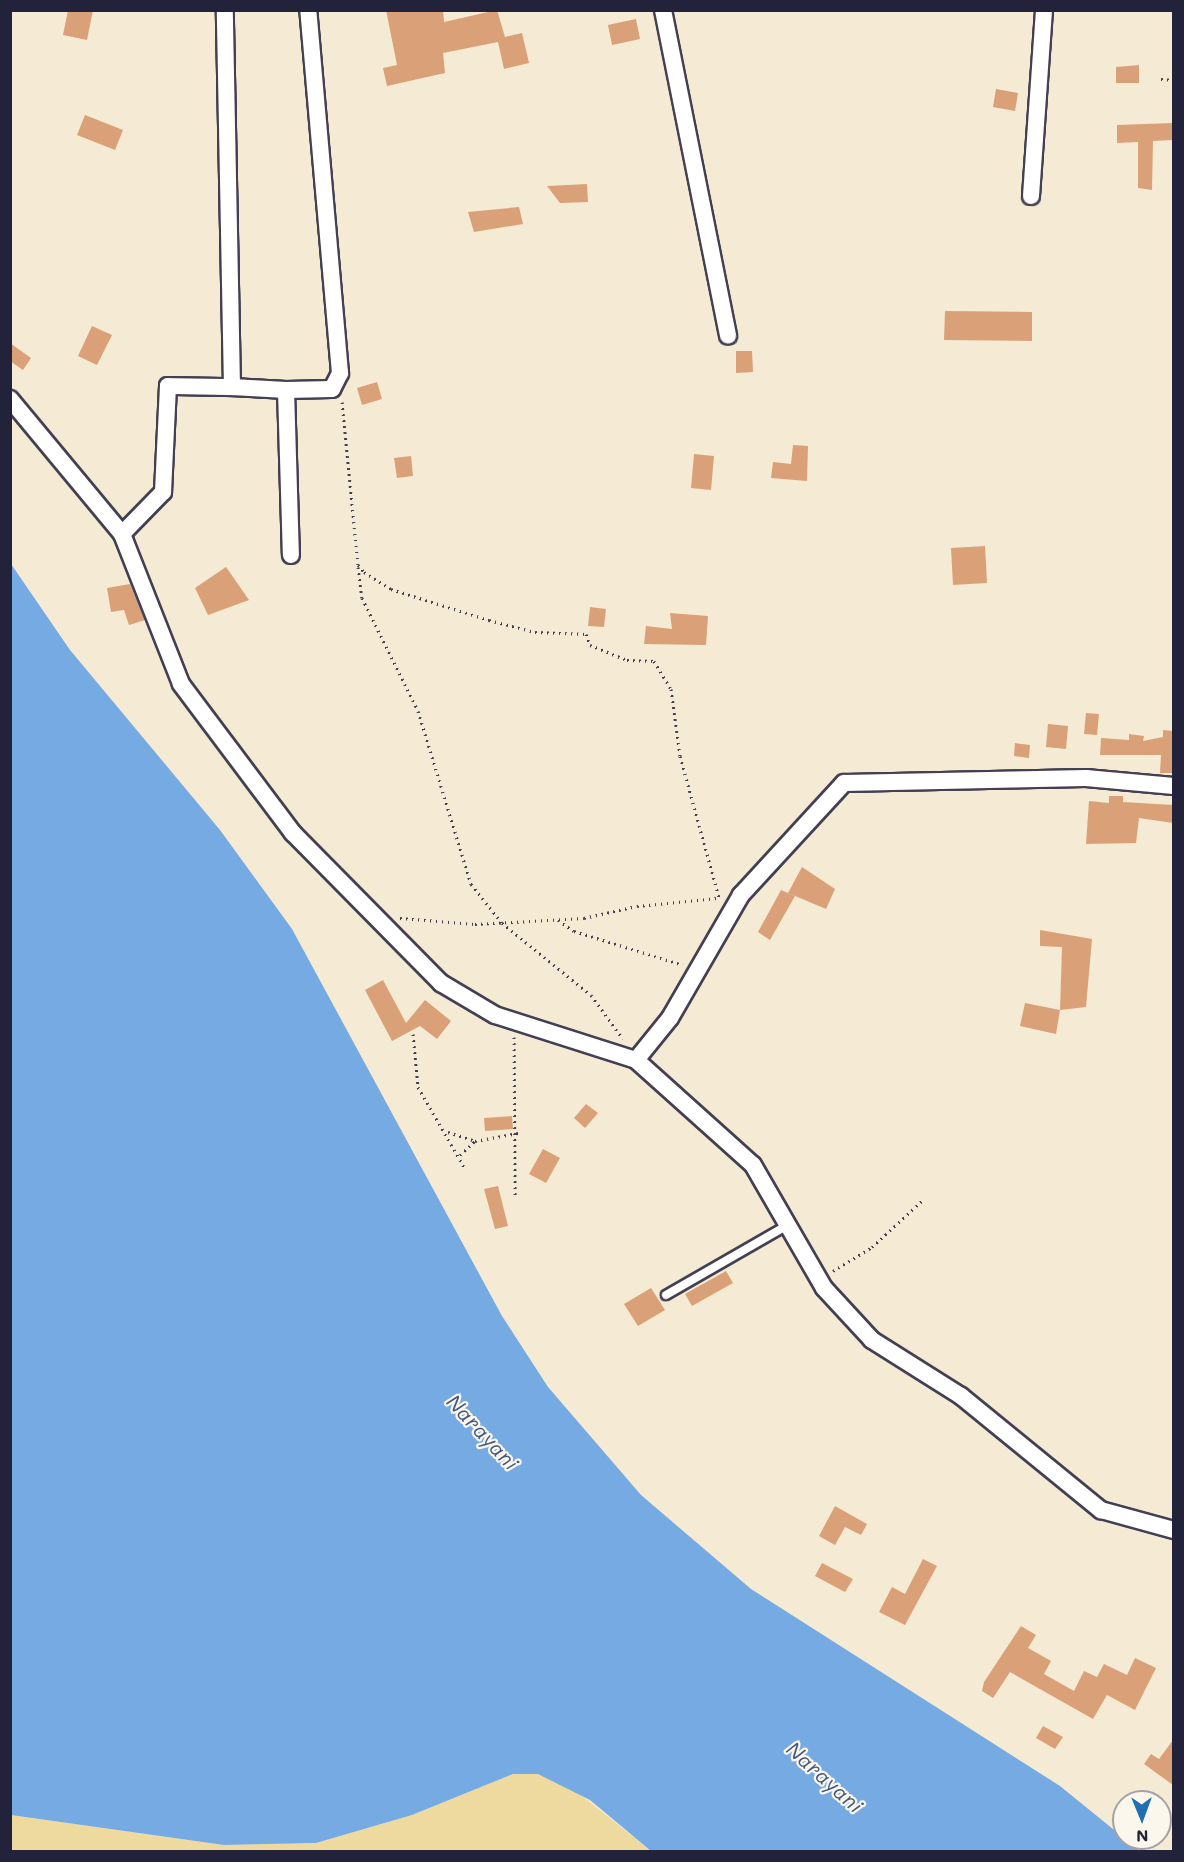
<!DOCTYPE html>
<style>
body{margin:0}
#map{position:relative;width:1184px;height:1862px;overflow:hidden;background:#f5ead3;font-family:Mali,sans-serif}
div>[style]{position:absolute}
[style*='--x']{left:calc(var(--x)*1px);top:calc(var(--y)*1px);width:calc(var(--w)*1px);rotate:calc(var(--a)*1deg)}
.sand>*{inset:0;background:#eeda9e}
.water>*{inset:0;background:#76aae3}
.building>*{inset:0;background:#daa179}
.path>*{height:3px;margin-top:-1.5px;transform-origin:0;background:repeating-linear-gradient(90deg,#424052 0 1.5px,transparent 0 6px)}
.roads{filter:drop-shadow(2px 0 #424052) drop-shadow(-2px 0 #424052) drop-shadow(0 2px #424052) drop-shadow(0 -2px #424052)}
.lane>*{height:8px;margin:-4px;padding:0 4px;transform-origin:4px;border-radius:4px;background:#fff}
.street>*{height:16px;margin:-8px;padding:0 8px;transform-origin:8px;border-radius:8px;background:#fff}
span{translate:-50% -50%;white-space:nowrap;text-align:center;line-height:1.15;-webkit-text-stroke:4.5px #fbf7ec;paint-order:stroke}
.water-label{font-size:21px;color:#44587e;font-style:italic}
.frame{position:absolute;inset:0;border:12px solid #22223b;pointer-events:none}
.north{position:absolute;left:1112px;top:1790px;width:60px;height:60px;box-sizing:border-box;background:#fbf7ec;border:2px solid #a4a2a5;border-radius:50%;rotate:179deg;font-size:16px;font-weight:700;line-height:24px;text-align:center;color:#22223b}
.north::after{content:'';display:block;margin:auto;width:21px;height:27px;background:#1f6fb2;clip-path:polygon(50% 0,100% 100%,50% 72%,0 100%)}
</style>
<div id="map">
<div class="sand">
<div style="clip-path:polygon(513px 1774px,538px 1774px,567px 1784px,651px 1851px,11px 1852px,11px 1815px,224px 1845px,316px 1843px,412px 1815px)"></div>
</div>
<div class="water">
<div style="clip-path:polygon(11px 564px,70px 650px,220px 830px,292px 929px,502px 1316px,548px 1387px,641px 1495px,751px 1589px,1060px 1786px,1140px 1851px,651px 1851px,590px 1800px,538px 1774px,513px 1774px,412px 1815px,316px 1843px,224px 1845px,11px 1815px)"></div>
</div>
<div class="building">
<div style="clip-path:polygon(68px 10px,93px 10px,87px 40px,63px 35px)"></div>
<div style="clip-path:polygon(386px 10px,443px 10px,444px 22px,497px 10px,505px 37px,522px 33px,529px 63px,504px 69px,498px 42px,443px 53px,445px 73px,387px 86px,383px 68px,397px 65px)"></div>
<div style="clip-path:polygon(636px 19px,640px 39px,612px 45px,608px 25px)"></div>
<div style="clip-path:polygon(1139px 65px,1139px 83px,1116px 83px,1116px 67px)"></div>
<div style="clip-path:polygon(996px 89px,1018px 93px,1015px 111px,993px 107px)"></div>
<div style="clip-path:polygon(85px 115px,123px 130px,115px 150px,77px 135px)"></div>
<div style="clip-path:polygon(1173px 123px,1173px 140px,1153px 141px,1152px 190px,1138px 188px,1138px 142px,1117px 143px,1117px 125px)"></div>
<div style="clip-path:polygon(587px 184px,588px 202px,560px 203px,547px 186px)"></div>
<div style="clip-path:polygon(519px 207px,523px 224px,474px 232px,468px 212px)"></div>
<div style="clip-path:polygon(945px 311px,1032px 312px,1032px 341px,944px 340px)"></div>
<div style="clip-path:polygon(92px 326px,112px 335px,97px 365px,78px 356px)"></div>
<div style="clip-path:polygon(10px 343px,31px 358px,23px 370px,10px 361px)"></div>
<div style="clip-path:polygon(736px 351px,752px 351px,753px 372px,736px 373px)"></div>
<div style="clip-path:polygon(377px 382px,382px 399px,362px 405px,357px 388px)"></div>
<div style="clip-path:polygon(793px 445px,808px 446px,807px 481px,771px 478px,773px 462px,791px 464px)"></div>
<div style="clip-path:polygon(694px 454px,714px 456px,711px 490px,691px 488px)"></div>
<div style="clip-path:polygon(411px 456px,413px 476px,397px 478px,394px 458px)"></div>
<div style="clip-path:polygon(985px 546px,987px 583px,953px 585px,951px 548px)"></div>
<div style="clip-path:polygon(226px 567px,249px 600px,208px 615px,195px 588px)"></div>
<div style="clip-path:polygon(130px 584px,145px 620px,129px 625px,124px 610px,111px 612px,107px 588px)"></div>
<div style="clip-path:polygon(590px 607px,606px 609px,604px 627px,588px 626px)"></div>
<div style="clip-path:polygon(670px 613px,708px 616px,706px 645px,644px 644px,646px 626px,672px 629px)"></div>
<div style="clip-path:polygon(1086px 713px,1099px 714px,1097px 735px,1084px 734px)"></div>
<div style="clip-path:polygon(1048px 724px,1068px 726px,1066px 749px,1046px 747px)"></div>
<div style="clip-path:polygon(1163px 730px,1173px 731px,1173px 773px,1160px 773px,1161px 755px,1100px 755px,1101px 738px,1129px 740px,1129px 734px,1144px 736px,1143px 741px,1163px 737px)"></div>
<div style="clip-path:polygon(1015px 743px,1030px 745px,1029px 758px,1014px 756px)"></div>
<div style="clip-path:polygon(1109px 796px,1123px 796px,1123px 802px,1173px 805px,1173px 823px,1139px 818px,1136px 843px,1086px 844px,1089px 801px,1109px 803px)"></div>
<div style="clip-path:polygon(802px 867px,835px 889px,826px 909px,788px 893px)"></div>
<div style="clip-path:polygon(781px 890px,795px 896px,770px 940px,758px 932px)"></div>
<div style="clip-path:polygon(1040px 930px,1092px 939px,1086px 1007px,1060px 1010px,1062px 947px,1040px 946px)"></div>
<div style="clip-path:polygon(383px 980px,406px 1023px,425px 1000px,451px 1021px,437px 1039px,420px 1026px,392px 1041px,365px 990px)"></div>
<div style="clip-path:polygon(1025px 1003px,1060px 1010px,1056px 1034px,1020px 1026px)"></div>
<div style="clip-path:polygon(586px 1104px,598px 1113px,585px 1128px,574px 1118px)"></div>
<div style="clip-path:polygon(512px 1116px,513px 1129px,485px 1131px,484px 1118px)"></div>
<div style="clip-path:polygon(543px 1149px,560px 1158px,546px 1183px,529px 1174px)"></div>
<div style="clip-path:polygon(498px 1186px,508px 1226px,495px 1229px,484px 1189px)"></div>
<div style="clip-path:polygon(726px 1271px,733px 1283px,692px 1306px,685px 1294px)"></div>
<div style="clip-path:polygon(651px 1288px,665px 1310px,638px 1326px,624px 1304px)"></div>
<div style="clip-path:polygon(835px 1506px,867px 1524px,861px 1535px,845px 1527px,835px 1545px,819px 1536px)"></div>
<div style="clip-path:polygon(923px 1559px,937px 1566px,905px 1625px,879px 1612px,892px 1587px,905px 1594px)"></div>
<div style="clip-path:polygon(822px 1563px,853px 1579px,845px 1592px,815px 1576px)"></div>
<div style="clip-path:polygon(1021px 1626px,1036px 1635px,1028px 1648px,1051px 1661px,1044px 1674px,1074px 1691px,1084px 1671px,1097px 1677px,1104px 1664px,1127px 1675px,1135px 1658px,1156px 1668px,1135px 1710px,1107px 1695px,1093px 1719px,1010px 1672px,993px 1698px,982px 1691px,984px 1682px)"></div>
<div style="clip-path:polygon(1043px 1726px,1063px 1737px,1055px 1749px,1036px 1738px)"></div>
<div style="clip-path:polygon(1173px 1740px,1173px 1785px,1144px 1764px,1151px 1754px,1159px 1759px)"></div>
</div>
<div class="path">
<div style="--x:1161;--y:79;--w:13;--a:4"></div>
<div style="--x:342;--y:402;--w:164;--a:84.4"></div>
<div style="--x:358;--y:565;--w:9;--a:49"></div>
<div style="--x:364;--y:572;--w:32;--a:32"></div>
<div style="--x:391;--y:589;--w:103;--a:17.6"></div>
<div style="--x:489;--y:620;--w:48;--a:14.6"></div>
<div style="--x:535;--y:632;--w:51;--a:2.2"></div>
<div style="--x:586;--y:634;--w:12;--a:70"></div>
<div style="--x:590;--y:645;--w:40;--a:22"></div>
<div style="--x:627;--y:660;--w:27;--a:2"></div>
<div style="--x:654;--y:661;--w:33;--a:59"></div>
<div style="--x:671;--y:689;--w:68;--a:82.3"></div>
<div style="--x:680;--y:756;--w:147;--a:74.6"></div>
<div style="--x:358;--y:567;--w:31;--a:83"></div>
<div style="--x:362;--y:598;--w:126;--a:63.6"></div>
<div style="--x:418;--y:711;--w:181;--a:73"></div>
<div style="--x:471;--y:884;--w:50;--a:51.5"></div>
<div style="--x:502;--y:923;--w:114;--a:39"></div>
<div style="--x:591;--y:995;--w:54;--a:54"></div>
<div style="--x:400;--y:918;--w:75;--a:4.6"></div>
<div style="--x:475;--y:924;--w:109;--a:-3.2"></div>
<div style="--x:584;--y:918;--w:54;--a:-12.8"></div>
<div style="--x:637;--y:906;--w:81;--a:-5.6"></div>
<div style="--x:558;--y:920;--w:19;--a:35"></div>
<div style="--x:574;--y:931;--w:114;--a:17.3"></div>
<div style="--x:413;--y:1034;--w:53;--a:84.6"></div>
<div style="--x:418;--y:1087;--w:92;--a:60.1"></div>
<div style="--x:514;--y:1037;--w:158;--a:89.6"></div>
<div style="--x:448;--y:1132;--w:28;--a:18"></div>
<div style="--x:460;--y:1155;--w:21;--a:-43"></div>
<div style="--x:475;--y:1141;--w:44;--a:-10.5"></div>
<div style="--x:833;--y:1271;--w:46;--a:-31.6"></div>
<div style="--x:872;--y:1247;--w:69;--a:-42.7"></div>
</div>
<div class="roads">
<div class="lane">
<div style="--x:666;--y:1295;--w:138;--a:-29.9"></div>
</div>
<div class="street">
<div style="--x:663;--y:10;--w:332;--a:78.7"></div>
<div style="--x:1031;--y:196;--w:186;--a:-86"></div>
<div style="--x:232;--y:387;--w:54;--a:3.2"></div>
<div style="--x:286;--y:390;--w:165;--a:88.3"></div>
<div style="--x:286;--y:390;--w:46;--a:-1.2"></div>
<div style="--x:332;--y:389;--w:18;--a:-63"></div>
<div style="--x:340;--y:373;--w:364;--a:-95"></div>
<div style="--x:10;--y:399;--w:175;--a:50.3"></div>
<div style="--x:122;--y:534;--w:161;--a:68.5"></div>
<div style="--x:181;--y:684;--w:186;--a:53.1"></div>
<div style="--x:293;--y:833;--w:211;--a:45.4"></div>
<div style="--x:441;--y:983;--w:63;--a:30.7"></div>
<div style="--x:495;--y:1015;--w:148;--a:17.7"></div>
<div style="--x:636;--y:1060;--w:157;--a:41.9"></div>
<div style="--x:753;--y:1165;--w:142;--a:60"></div>
<div style="--x:824;--y:1288;--w:71;--a:47.3"></div>
<div style="--x:872;--y:1340;--w:105;--a:32.2"></div>
<div style="--x:961;--y:1396;--w:181;--a:39.2"></div>
<div style="--x:1101;--y:1510;--w:76;--a:15.3"></div>
<div style="--x:122;--y:534;--w:59;--a:-45.7"></div>
<div style="--x:163;--y:492;--w:106;--a:-87.3"></div>
<div style="--x:168;--y:386;--w:64;--a:0.9"></div>
<div style="--x:232;--y:387;--w:377;--a:-91.1"></div>
<div style="--x:636;--y:1060;--w:54;--a:-51"></div>
<div style="--x:670;--y:1018;--w:142;--a:-60"></div>
<div style="--x:741;--y:895;--w:152;--a:-47.4"></div>
<div style="--x:844;--y:783;--w:242;--a:-1.2"></div>
<div style="--x:1086;--y:778;--w:88;--a:5.2"></div>
</div>
</div>
<div class="water-label">
<span style="left:483px;top:1432px;rotate:47deg">Narayani</span>
<span style="left:825px;top:1777px;rotate:42deg">Narayani</span>
</div>
<div class="frame"></div>
<div class="north">N</div>
</div>
